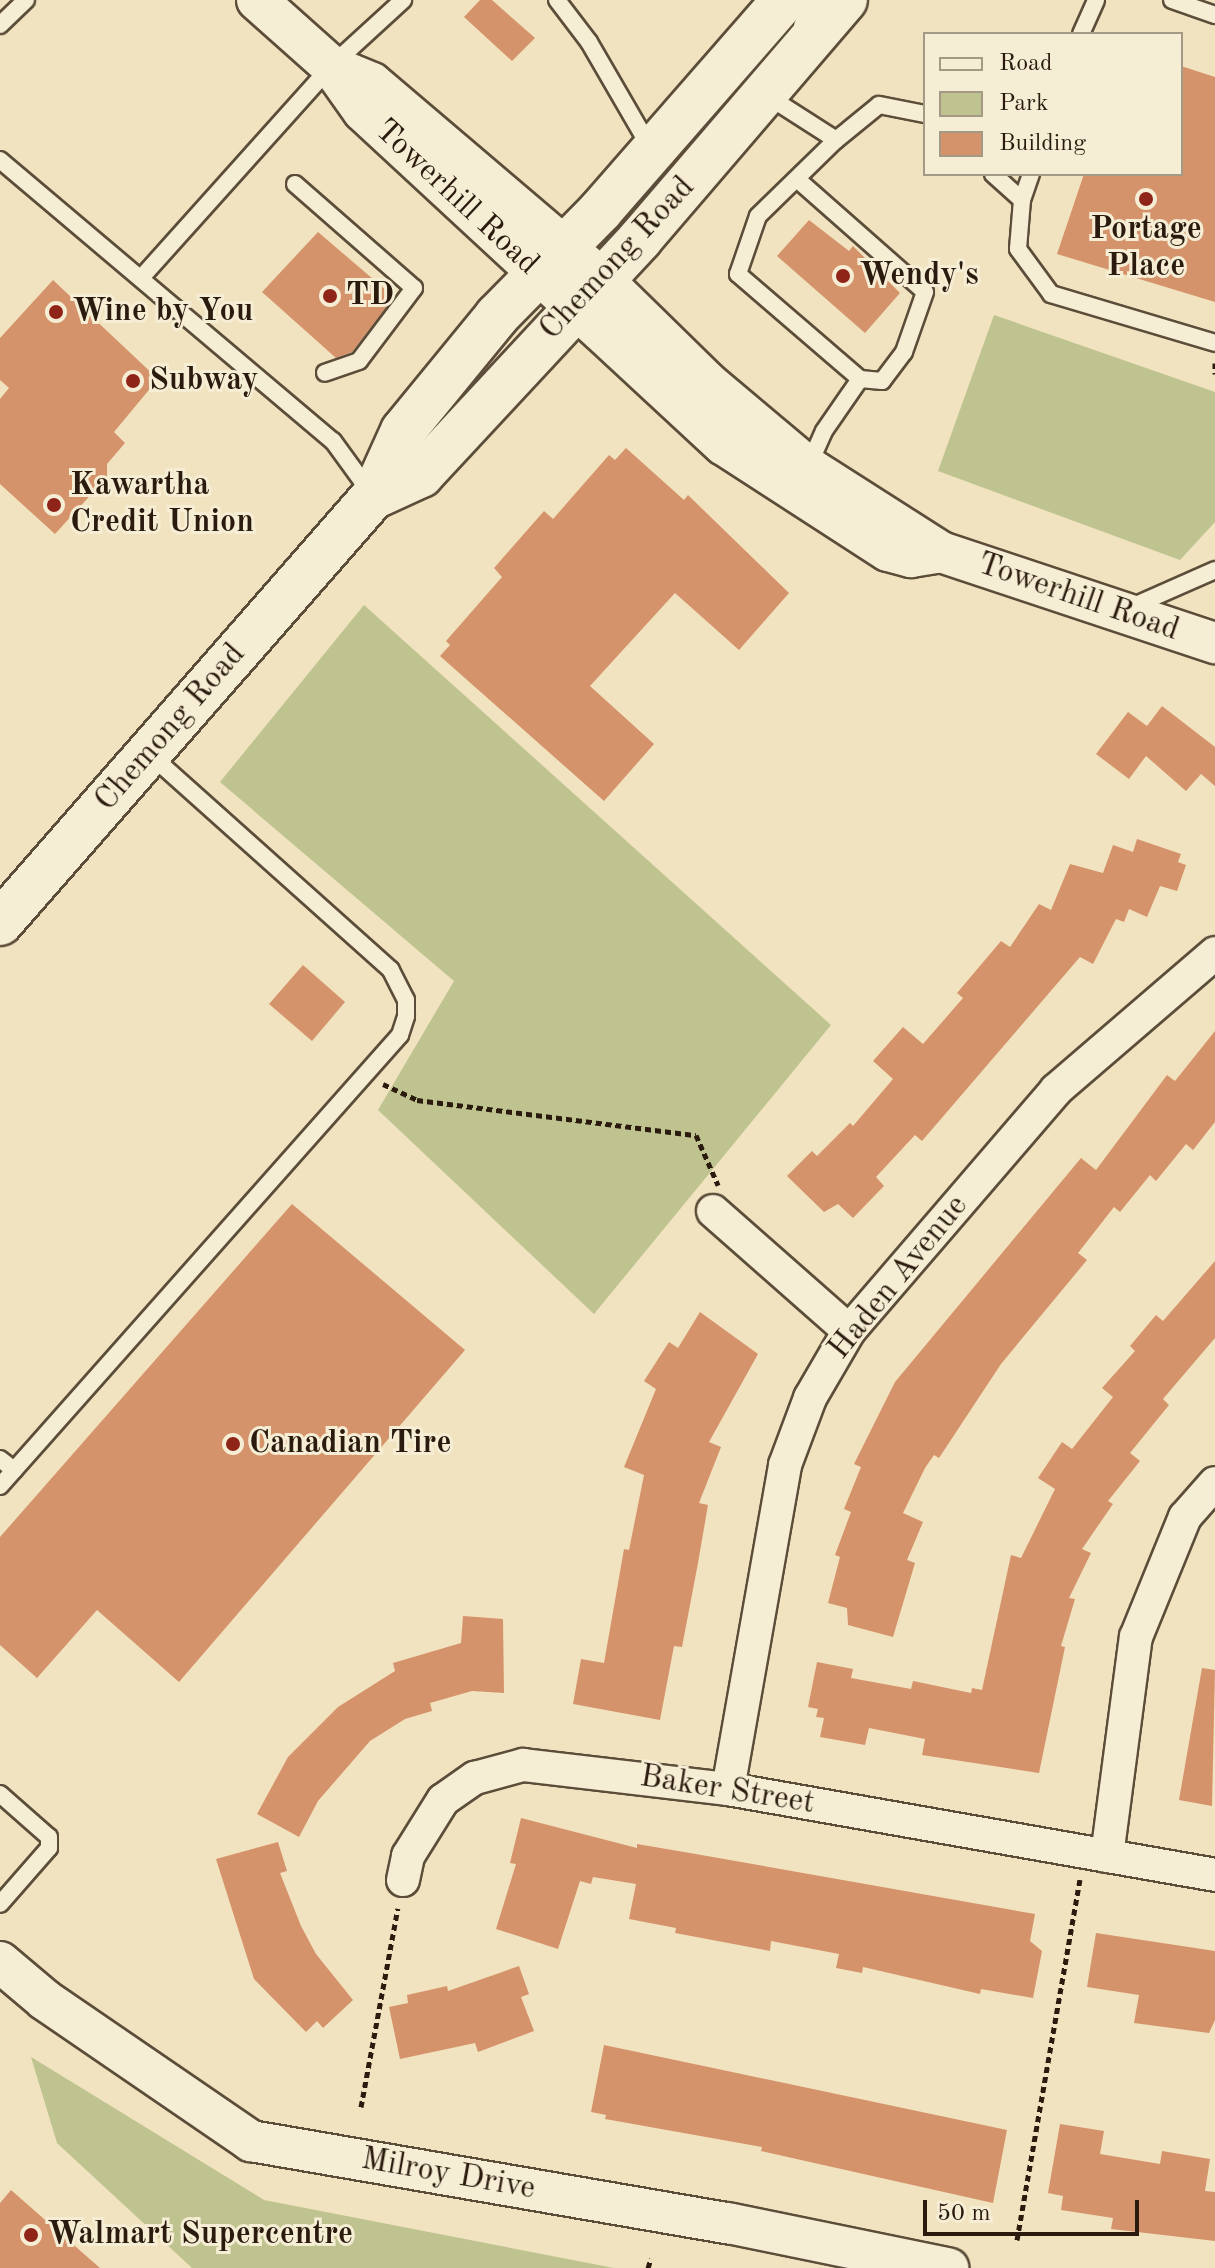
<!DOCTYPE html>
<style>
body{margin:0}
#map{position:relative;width:1215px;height:2268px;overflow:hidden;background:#f1e3bf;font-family:"Old Standard TT",serif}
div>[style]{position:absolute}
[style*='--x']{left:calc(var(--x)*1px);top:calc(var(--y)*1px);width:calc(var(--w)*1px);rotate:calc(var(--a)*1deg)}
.green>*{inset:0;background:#bec38f}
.building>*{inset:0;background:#d5936b}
.path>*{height:5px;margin-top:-2.5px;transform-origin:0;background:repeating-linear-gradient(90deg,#2a1b0e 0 6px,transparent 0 10px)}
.roads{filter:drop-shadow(2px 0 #5c4d3a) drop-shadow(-2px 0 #5c4d3a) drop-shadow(0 2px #5c4d3a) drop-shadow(0 -2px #5c4d3a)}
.service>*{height:16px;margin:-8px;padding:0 8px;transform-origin:8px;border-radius:8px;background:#f6edd5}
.minor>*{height:32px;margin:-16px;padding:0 16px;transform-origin:16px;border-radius:16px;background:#f6edd5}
.tertiary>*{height:40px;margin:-20px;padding:0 20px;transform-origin:20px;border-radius:20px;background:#f6edd5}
.secondary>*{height:44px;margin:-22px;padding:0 22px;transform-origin:22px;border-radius:22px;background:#f6edd5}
.dots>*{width:22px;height:22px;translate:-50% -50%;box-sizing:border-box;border:4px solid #f6edd5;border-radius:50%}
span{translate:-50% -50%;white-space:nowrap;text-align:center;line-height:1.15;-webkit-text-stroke:6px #f6edd5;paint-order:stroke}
.street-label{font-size:32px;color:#2a1b0e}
.poi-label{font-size:32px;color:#2a1b0e;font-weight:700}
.left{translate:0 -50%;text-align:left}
.legend{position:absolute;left:923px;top:32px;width:260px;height:144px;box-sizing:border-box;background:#f6edd5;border:2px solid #a49985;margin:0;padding:10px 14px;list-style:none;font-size:24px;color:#2a1b0e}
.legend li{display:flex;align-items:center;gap:16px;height:40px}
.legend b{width:40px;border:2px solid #a49985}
.scale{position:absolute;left:923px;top:2200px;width:216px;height:36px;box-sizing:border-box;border:4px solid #2a1b0e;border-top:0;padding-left:10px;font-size:24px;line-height:28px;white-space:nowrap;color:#2a1b0e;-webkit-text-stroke:6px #f6edd5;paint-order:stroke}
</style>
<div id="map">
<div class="green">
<div style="clip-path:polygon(994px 315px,1215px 392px,1215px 522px,1180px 560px,938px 471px)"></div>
<div style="clip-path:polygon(364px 605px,831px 1025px,594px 1314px,378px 1110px,454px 981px,220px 782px)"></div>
<div style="clip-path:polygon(31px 2057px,264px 2200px,614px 2268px,192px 2268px,57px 2143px)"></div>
</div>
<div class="building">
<div style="clip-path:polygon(480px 0,492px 0,535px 38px,512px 61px,464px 17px)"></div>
<div style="clip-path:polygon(1181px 66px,1215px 77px,1215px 302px,1057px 254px,1084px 174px,1181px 174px)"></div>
<div style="clip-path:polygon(809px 220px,849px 251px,853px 246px,900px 293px,865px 333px,777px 256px)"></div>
<div style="clip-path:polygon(318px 232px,394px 297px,352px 352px,336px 358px,262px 292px)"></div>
<div style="clip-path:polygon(53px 280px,158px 379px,114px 432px,125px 443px,107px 464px,107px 477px,55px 534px,0 484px,0 399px,9px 388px,0 380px,0 338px)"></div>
<div style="clip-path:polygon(626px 448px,684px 500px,688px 495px,789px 593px,739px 650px,675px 593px,590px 686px,654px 744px,604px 801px,440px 656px,450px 645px,446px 641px,502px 577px,494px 568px,544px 511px,553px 519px,609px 455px,615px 460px)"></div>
<div style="clip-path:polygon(1162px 706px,1215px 747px,1215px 786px,1201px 774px,1186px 791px,1146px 756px,1129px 779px,1096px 754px,1128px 712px,1147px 726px)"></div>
<div style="clip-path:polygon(1137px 839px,1181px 854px,1178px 862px,1186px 865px,1177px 891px,1160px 886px,1147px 917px,1129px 909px,1124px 922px,1116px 919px,1093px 964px,1080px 957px,922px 1141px,915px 1135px,876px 1177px,884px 1186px,853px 1218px,838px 1204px,824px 1212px,787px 1176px,812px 1151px,817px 1156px,850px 1123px,853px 1126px,893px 1079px,873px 1061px,903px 1027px,923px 1044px,963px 998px,957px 993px,1001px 941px,1010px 947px,1039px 904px,1051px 910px,1070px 864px,1103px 873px,1113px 845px,1133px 852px)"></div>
<div style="clip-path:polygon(303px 965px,345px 1002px,312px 1041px,269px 1004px)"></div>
<div style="clip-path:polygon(1215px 1031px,1215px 1122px,1193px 1150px,1186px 1144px,1156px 1181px,1150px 1175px,1120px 1212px,1114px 1207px,1078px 1253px,1087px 1260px,1001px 1364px,939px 1458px,934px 1455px,925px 1468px,903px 1513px,923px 1522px,907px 1560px,915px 1563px,893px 1637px,848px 1625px,847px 1608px,828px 1603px,840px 1557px,835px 1555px,851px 1512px,844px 1509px,861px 1467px,854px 1464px,895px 1382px,1081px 1158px,1096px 1170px,1167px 1075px,1175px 1081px)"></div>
<div style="clip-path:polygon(292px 1204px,465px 1350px,179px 1682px,97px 1610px,37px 1678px,0 1645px,0 1537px)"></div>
<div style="clip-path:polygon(1215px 1261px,1215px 1338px,1163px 1399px,1169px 1405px,1130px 1453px,1140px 1461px,1108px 1501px,1113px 1504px,1082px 1549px,1091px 1553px,1069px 1598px,1075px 1599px,1061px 1646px,1065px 1647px,1039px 1773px,922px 1755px,925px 1739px,869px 1728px,865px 1745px,820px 1737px,824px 1718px,816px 1717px,818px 1709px,808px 1707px,817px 1662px,853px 1669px,851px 1678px,911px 1689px,913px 1681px,971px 1693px,972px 1688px,982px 1690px,1011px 1555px,1021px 1558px,1055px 1489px,1038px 1478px,1062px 1442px,1072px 1449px,1113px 1397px,1102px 1388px,1135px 1351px,1130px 1346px,1156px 1315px,1163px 1321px)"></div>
<div style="clip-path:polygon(700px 1312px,758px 1354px,709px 1442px,721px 1447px,699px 1503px,708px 1505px,698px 1563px,682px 1647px,674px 1646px,660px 1720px,573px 1704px,581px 1659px,604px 1663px,624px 1549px,629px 1550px,644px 1475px,624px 1467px,656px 1389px,644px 1381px,669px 1342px,678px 1348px)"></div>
<div style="clip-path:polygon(463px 1616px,503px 1619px,504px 1693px,472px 1691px,430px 1703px,432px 1711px,405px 1719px,370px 1741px,318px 1801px,299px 1837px,257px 1814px,288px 1757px,338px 1707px,395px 1671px,393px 1663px,461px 1643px)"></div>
<div style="clip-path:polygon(1202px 1668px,1215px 1670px,1212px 1806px,1179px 1800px)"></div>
<div style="clip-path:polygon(521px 1818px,637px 1848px,637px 1844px,690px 1853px,1035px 1914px,1030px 1941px,1042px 1951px,1033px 1998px,981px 1989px,980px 1994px,863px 1967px,862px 1973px,836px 1968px,839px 1954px,771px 1941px,770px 1951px,675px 1933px,676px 1928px,629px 1919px,636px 1884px,593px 1877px,591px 1884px,580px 1881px,558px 1949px,496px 1929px,516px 1864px,510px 1863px)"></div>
<div style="clip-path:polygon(278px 1842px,287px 1871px,280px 1873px,301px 1926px,316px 1954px,353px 2000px,323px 2028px,317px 2021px,306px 2032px,254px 1979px,216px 1859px)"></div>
<div style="clip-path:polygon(1096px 1933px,1215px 1951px,1215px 2020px,1209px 2033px,1134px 2023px,1139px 1995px,1087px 1987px)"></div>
<div style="clip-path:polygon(519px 1966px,529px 1994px,521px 1997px,534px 2031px,478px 2052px,475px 2043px,400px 2059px,389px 2007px,408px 2003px,407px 1995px,447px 1986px,448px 1991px)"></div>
<div style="clip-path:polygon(604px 2045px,1007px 2130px,993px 2203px,761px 2151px,762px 2147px,605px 2119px,606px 2115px,591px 2112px)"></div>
<div style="clip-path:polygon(1060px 2124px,1104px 2131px,1100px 2154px,1160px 2164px,1162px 2151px,1210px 2159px,1205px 2191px,1215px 2192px,1215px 2241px,1111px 2229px,1113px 2218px,1061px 2210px,1063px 2196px,1048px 2193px)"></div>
<div style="clip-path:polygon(11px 2190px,100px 2268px,0 2268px,0 2203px)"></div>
</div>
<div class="path">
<div style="--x:1215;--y:363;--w:11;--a:90"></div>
<div style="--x:383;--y:1084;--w:38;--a:25"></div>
<div style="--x:417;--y:1100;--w:281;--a:7.2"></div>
<div style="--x:696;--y:1135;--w:55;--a:66.3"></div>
<div style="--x:361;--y:2107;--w:202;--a:-79.5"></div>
<div style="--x:1017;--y:2240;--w:366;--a:-80.1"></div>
<div style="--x:648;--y:2268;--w:10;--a:-73"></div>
</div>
<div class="roads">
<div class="service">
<div style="--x:557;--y:0;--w:53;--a:52.7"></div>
<div style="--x:589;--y:42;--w:124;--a:59.9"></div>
<div style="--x:1172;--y:0;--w:46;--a:19.2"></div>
<div style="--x:0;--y:25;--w:36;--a:-44"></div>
<div style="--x:802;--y:26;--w:28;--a:-67"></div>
<div style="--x:1081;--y:34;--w:37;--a:-66"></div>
<div style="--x:766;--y:95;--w:83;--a:32.7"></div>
<div style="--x:0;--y:160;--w:436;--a:40.2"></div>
<div style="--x:333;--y:441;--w:63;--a:54"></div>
<div style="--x:993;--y:174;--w:39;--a:42"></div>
<div style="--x:1031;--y:174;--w:28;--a:109"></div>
<div style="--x:1022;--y:200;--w:49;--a:94.7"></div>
<div style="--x:1018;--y:249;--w:56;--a:53.7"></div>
<div style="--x:1051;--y:294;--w:171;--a:16.6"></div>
<div style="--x:798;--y:180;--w:169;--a:41.4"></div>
<div style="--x:925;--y:292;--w:64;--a:109.3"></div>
<div style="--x:904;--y:352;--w:36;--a:127"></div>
<div style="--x:882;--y:381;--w:22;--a:-175"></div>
<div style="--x:295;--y:184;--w:158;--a:41.2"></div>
<div style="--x:414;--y:288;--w:91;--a:127"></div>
<div style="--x:359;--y:361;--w:36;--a:161"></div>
<div style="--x:141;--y:278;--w:285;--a:-48.1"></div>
<div style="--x:331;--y:66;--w:98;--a:-42.5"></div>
<div style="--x:808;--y:467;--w:39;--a:-66"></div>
<div style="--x:824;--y:431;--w:63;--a:-55.3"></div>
<div style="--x:860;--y:379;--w:161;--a:-139.3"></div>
<div style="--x:738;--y:274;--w:61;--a:-71"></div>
<div style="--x:758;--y:216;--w:109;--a:-44.3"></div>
<div style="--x:836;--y:140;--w:55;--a:-39.1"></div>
<div style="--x:879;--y:105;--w:47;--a:11.1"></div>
<div style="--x:1129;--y:608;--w:94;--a:-23.8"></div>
<div style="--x:0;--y:1459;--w:18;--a:38"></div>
<div style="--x:0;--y:1486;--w:603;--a:-48.43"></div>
<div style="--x:400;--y:1035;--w:20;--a:-72"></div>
<div style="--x:406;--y:1016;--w:16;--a:-90"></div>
<div style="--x:406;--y:1000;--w:34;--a:-117"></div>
<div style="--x:391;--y:970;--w:324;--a:-138.2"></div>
<div style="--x:0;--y:1794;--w:65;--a:41.3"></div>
<div style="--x:49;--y:1837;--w:11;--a:90"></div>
<div style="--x:49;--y:1848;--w:74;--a:131.2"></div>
</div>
<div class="minor">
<div style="--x:713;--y:1211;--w:181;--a:41.4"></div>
<div style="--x:728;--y:1789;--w:329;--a:-80"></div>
<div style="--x:785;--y:1465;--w:72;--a:-69.5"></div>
<div style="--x:810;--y:1398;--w:78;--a:-59.8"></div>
<div style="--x:849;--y:1331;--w:318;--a:-49.3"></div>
<div style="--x:1056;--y:1090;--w:210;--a:-40.7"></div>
<div style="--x:1107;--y:1856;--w:221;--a:-82.5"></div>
<div style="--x:1136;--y:1637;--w:130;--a:-67.8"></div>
<div style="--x:1185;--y:1517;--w:45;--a:-48.6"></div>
<div style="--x:403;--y:1880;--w:25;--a:-78"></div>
<div style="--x:408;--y:1856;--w:66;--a:-58"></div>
<div style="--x:443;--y:1800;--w:39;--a:-35"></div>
<div style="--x:475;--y:1778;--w:50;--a:-15.2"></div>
<div style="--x:523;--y:1765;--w:206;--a:6.7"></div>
<div style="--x:728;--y:1789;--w:495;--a:10"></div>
</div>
<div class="tertiary">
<div style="--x:257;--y:0;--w:99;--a:41.7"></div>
<div style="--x:331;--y:66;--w:55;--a:54.6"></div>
<div style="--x:363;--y:111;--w:492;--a:42.8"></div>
<div style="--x:724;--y:445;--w:195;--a:32.9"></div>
<div style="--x:888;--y:551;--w:24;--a:15"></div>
<div style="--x:911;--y:557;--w:30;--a:-9"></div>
<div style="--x:331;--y:66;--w:44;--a:22.5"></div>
<div style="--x:372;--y:83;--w:302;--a:40.4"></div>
<div style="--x:602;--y:279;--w:147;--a:44.4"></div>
<div style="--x:707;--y:382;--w:132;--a:40.1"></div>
<div style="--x:808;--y:467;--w:158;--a:32.6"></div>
<div style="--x:941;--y:552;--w:289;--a:18.4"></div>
<div style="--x:0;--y:1962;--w:59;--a:40.2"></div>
<div style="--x:45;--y:2000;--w:250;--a:34.4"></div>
<div style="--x:251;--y:2141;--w:484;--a:9.8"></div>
<div style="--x:728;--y:2223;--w:225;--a:11.6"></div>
</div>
<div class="secondary">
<div style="--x:373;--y:497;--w:53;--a:-24.6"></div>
<div style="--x:421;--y:475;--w:322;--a:-47.1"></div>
<div style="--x:640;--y:239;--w:315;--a:-49.4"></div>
<div style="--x:0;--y:923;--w:566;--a:-48.8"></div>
<div style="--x:373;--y:497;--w:72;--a:-65.6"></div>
<div style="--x:403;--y:431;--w:149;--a:-50.7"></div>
<div style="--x:497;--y:316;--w:148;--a:-45.5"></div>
<div style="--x:601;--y:210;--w:279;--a:-48.9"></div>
</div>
</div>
<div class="dots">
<div style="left:1146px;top:199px;background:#8f2418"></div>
<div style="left:843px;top:276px;background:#8f2418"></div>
<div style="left:330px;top:296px;background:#8f2418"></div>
<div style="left:56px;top:312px;background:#8f2418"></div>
<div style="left:133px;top:381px;background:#8f2418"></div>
<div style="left:54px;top:505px;background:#8f2418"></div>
<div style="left:233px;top:1444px;background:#8f2418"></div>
<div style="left:31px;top:2235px;background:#8f2418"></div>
</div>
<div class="street-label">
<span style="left:456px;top:198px;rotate:43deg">Towerhill Road</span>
<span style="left:618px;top:259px;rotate:-47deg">Chemong Road</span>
<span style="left:1078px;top:598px;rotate:19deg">Towerhill Road</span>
<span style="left:171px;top:728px;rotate:-49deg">Chemong Road</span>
<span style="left:899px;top:1278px;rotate:-51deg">Haden Avenue</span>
<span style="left:727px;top:1791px;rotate:9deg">Baker Street</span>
<span style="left:448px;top:2175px;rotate:10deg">Milroy Drive</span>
</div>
<div class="poi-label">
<span style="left:1146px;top:249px">Portage<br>Place</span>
<span class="left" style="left:859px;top:276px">Wendy's</span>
<span class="left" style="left:346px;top:296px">TD</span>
<span class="left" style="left:72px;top:312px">Wine by You</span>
<span class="left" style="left:149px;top:381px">Subway</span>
<span class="left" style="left:70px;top:505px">Kawartha<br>Credit Union</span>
<span class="left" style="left:249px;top:1444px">Canadian Tire</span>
<span class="left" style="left:47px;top:2235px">Walmart Supercentre</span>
</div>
<ul class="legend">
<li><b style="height:10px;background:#f6edd5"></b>Road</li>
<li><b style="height:22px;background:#bec38f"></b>Park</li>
<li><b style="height:22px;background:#d5936b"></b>Building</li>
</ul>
<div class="scale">50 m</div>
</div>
